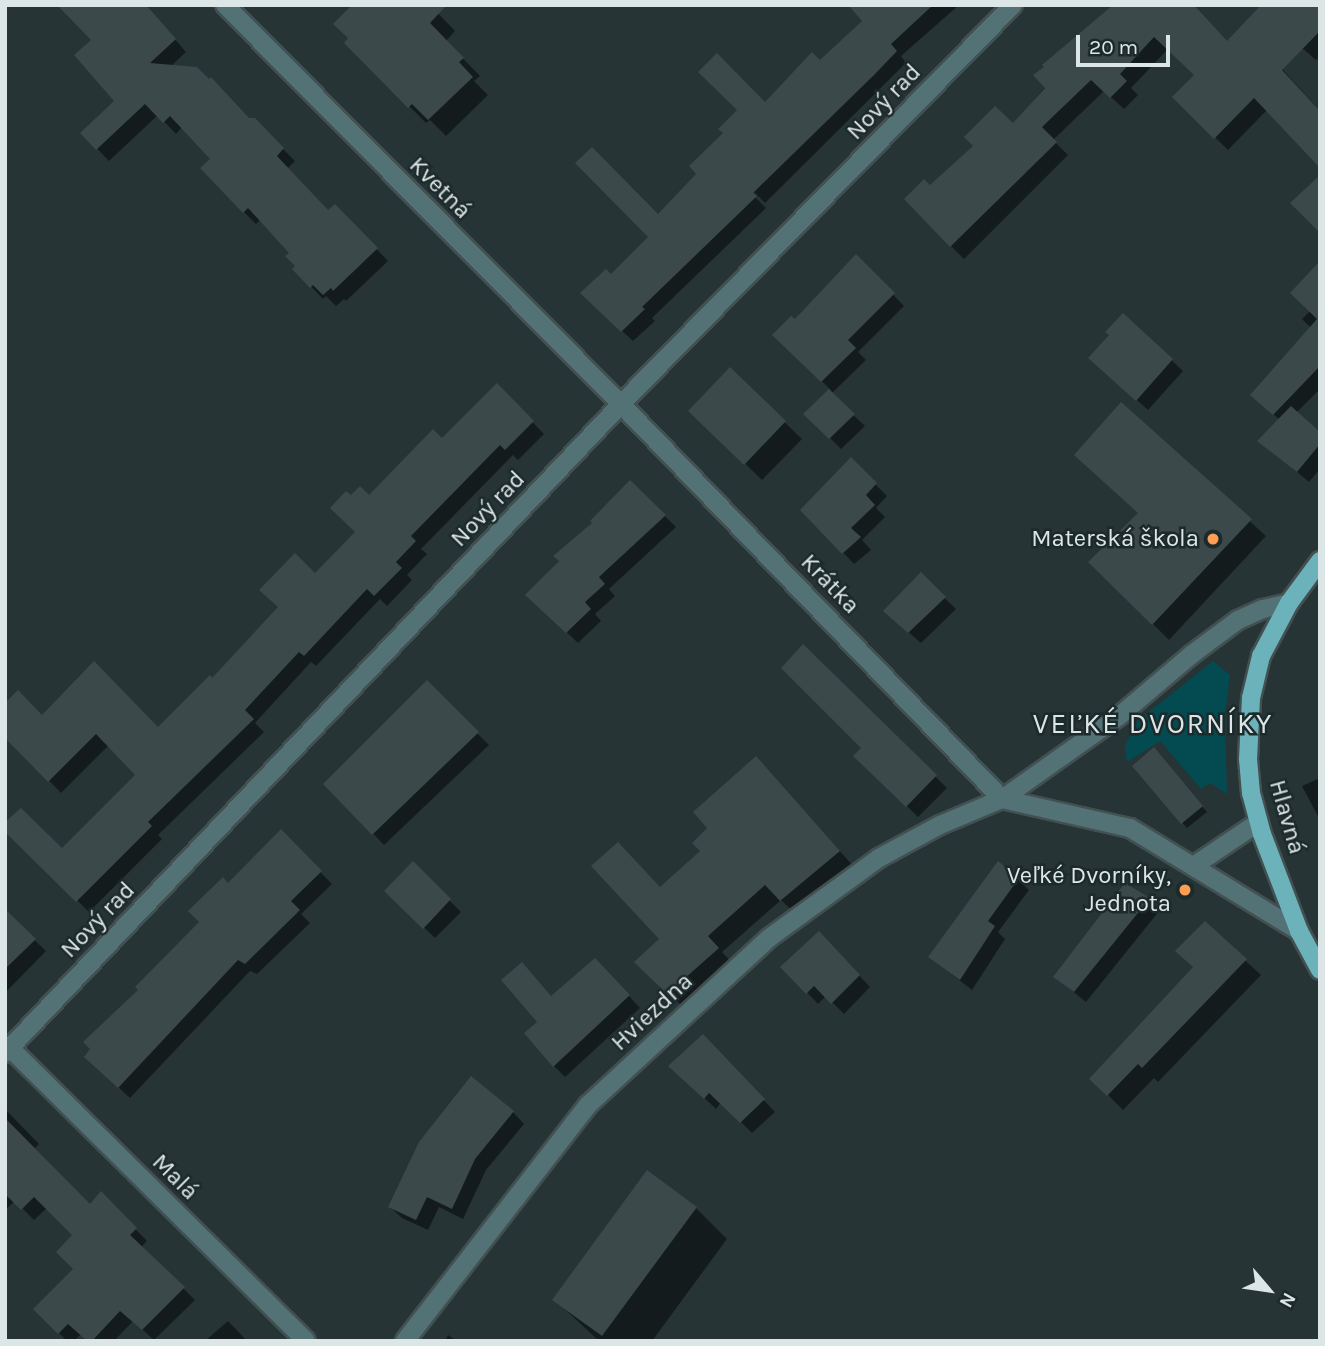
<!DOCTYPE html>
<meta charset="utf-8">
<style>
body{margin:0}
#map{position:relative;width:1325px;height:1346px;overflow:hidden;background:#263436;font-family:Karla,sans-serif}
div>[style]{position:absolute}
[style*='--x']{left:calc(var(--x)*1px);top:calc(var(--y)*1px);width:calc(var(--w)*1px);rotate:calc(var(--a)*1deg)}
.green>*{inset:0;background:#044a51}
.shadow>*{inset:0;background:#0007}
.building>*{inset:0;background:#3b494b}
.roads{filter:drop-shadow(2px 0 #435052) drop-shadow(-2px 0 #435052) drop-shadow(0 2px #435052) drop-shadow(0 -2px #435052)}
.minor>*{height:18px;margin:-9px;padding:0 9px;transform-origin:9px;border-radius:9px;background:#527276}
.major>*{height:18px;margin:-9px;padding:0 9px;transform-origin:9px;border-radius:9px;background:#6cb2ba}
.dots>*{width:19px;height:19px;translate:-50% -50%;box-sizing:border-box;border:4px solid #1d2a2c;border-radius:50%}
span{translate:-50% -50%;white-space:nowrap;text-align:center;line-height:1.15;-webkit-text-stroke:5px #1d2a2c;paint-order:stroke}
.street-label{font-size:24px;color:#dde6e7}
.poi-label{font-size:24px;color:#dde6e7}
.right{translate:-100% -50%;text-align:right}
.quarter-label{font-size:28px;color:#dde6e7;letter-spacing:2px}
.frame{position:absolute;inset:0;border:7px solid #dde6e7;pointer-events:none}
.north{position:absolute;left:1234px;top:1255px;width:70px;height:70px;-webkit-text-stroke:5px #1d2a2c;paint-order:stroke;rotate:119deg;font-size:19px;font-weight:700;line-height:28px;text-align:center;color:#dde6e7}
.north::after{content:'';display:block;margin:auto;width:24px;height:32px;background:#dde6e7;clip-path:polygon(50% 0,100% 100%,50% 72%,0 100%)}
.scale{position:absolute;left:1076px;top:35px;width:94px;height:32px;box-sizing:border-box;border:4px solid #dde6e7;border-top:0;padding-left:9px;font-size:21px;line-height:24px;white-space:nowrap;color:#dde6e7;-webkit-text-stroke:5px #1d2a2c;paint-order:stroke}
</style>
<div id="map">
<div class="green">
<div style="clip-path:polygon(1213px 661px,1230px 675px,1225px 716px,1227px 794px,1210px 783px,1201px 789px,1160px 741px,1127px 762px,1125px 746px,1136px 722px)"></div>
</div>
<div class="shadow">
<div style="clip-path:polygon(430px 5px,455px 31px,446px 41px,480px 76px,474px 81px,488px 95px,446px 136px,430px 120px,426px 123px,346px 43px,350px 38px)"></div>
<div style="clip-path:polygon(850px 5px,959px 5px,901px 56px,906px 63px,765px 203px,748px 186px,746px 188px,766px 208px,652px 318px,655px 321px,633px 341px,593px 304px,611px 276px,650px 237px,658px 216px,765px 104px,820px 63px,864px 21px)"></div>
<div style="clip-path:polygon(1114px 5px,1197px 5px,1194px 7px,1227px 43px,1320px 5px,1320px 56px,1316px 60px,1294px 41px,1275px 61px,1320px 111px,1267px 110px,1228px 150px,1174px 97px,1196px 75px,1168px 49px,1131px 88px,1138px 95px,1124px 109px,1104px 91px,1053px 140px,1068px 155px,964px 259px,951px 246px,930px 188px,1013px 125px)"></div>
<div style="clip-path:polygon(160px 22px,186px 52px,170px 67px,249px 120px,254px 120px,295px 161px,287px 169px,329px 212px,335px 206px,388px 261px,346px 301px,344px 299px,336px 306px,326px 296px,323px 299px,294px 269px,298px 266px,291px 253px,261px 219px,256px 224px,244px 212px,212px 159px,182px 127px,176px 134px,158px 115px,109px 161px,82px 133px,116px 101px)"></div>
<div style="clip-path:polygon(856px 256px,904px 306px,858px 352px,866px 360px,831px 394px,865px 426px,841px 449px,806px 414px,831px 390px,774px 335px,795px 321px)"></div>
<div style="clip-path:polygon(1320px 278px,1320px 389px,1296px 413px,1320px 435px,1320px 469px,1309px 482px,1260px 441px,1280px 420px,1264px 406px,1311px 328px,1302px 319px,1310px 311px)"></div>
<div style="clip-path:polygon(1123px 315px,1183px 371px,1148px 410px,1102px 369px)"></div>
<div style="clip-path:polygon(730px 370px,802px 439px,762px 480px,691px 411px)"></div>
<div style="clip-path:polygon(497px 386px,544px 434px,518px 460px,513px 455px,421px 549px,427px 554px,407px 575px,412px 580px,387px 606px,380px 599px,316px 666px,311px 662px,255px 723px,264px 732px,158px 835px,162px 839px,89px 912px,5px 830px,62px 850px,138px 775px,109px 745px,61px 793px,5px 735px,43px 718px,158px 729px,212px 680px,357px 532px,351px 498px,369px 497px,442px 441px)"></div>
<div style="clip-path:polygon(1121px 405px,1266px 536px,1169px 640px,1091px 562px,1140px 514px)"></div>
<div style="clip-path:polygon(851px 460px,887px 496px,876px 508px,885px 517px,862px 540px,871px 550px,854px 564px,803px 510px)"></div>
<div style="clip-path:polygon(630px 482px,676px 527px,609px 589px,615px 596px,595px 614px,601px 621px,578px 643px,528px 595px)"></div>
<div style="clip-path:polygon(921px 575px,956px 609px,921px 643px,897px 622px)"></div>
<div style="clip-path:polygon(803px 647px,947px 788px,918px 817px,856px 756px,864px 748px)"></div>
<div style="clip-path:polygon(427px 683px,489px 745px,384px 845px,326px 784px)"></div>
<div style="clip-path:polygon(1159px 755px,1207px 812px,1187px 828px,1134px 766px)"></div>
<div style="clip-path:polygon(771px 774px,855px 868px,797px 915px,781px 900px,722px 952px,733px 964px,684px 1008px,637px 962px,662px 939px,661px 889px,702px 851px)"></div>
<div style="clip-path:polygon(1320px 778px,1320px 820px,1302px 786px)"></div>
<div style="clip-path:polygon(281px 832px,332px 884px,301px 914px,310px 923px,257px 974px,250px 971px,130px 1098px,97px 1068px,141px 990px,201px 922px,228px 885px)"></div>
<div style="clip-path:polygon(413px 864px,461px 912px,435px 938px,386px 891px)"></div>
<div style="clip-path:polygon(1017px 879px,1029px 890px,998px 932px,1005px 939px,972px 990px,930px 957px)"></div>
<div style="clip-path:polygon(1126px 885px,1160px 910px,1086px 1002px,1055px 977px)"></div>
<div style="clip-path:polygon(5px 912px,46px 951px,5px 993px)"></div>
<div style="clip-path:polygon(1205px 924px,1261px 975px,1158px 1082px,1154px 1078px,1123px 1110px,1092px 1079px,1195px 968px)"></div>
<div style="clip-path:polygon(830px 944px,870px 987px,844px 1014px,826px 996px,818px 1004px,783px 967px)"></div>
<div style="clip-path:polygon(607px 972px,640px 1008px,565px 1077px,554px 1066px,540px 1022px,552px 997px)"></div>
<div style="clip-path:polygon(714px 1047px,775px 1112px,752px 1133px,721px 1102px,716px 1109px,671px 1066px)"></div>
<div style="clip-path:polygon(6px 1110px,39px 1144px,34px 1149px,90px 1206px,101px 1194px,147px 1241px,141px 1247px,195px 1300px,154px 1340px,133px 1321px,114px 1341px,88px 1341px,81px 1334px,74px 1341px,67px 1341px,35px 1309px,75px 1269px,74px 1235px,47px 1208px,34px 1220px,15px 1201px,5px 1210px)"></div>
<div style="clip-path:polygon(513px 1112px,524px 1124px,486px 1170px,463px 1219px,439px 1207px,428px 1230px,402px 1218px,390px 1207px)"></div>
<div style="clip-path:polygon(696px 1208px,727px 1239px,652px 1341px,599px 1341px,555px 1300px)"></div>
<div style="clip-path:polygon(228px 1321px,247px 1341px,205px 1341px)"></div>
<div style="clip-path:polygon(448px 1335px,456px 1341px,445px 1341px)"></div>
</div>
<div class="building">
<div style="clip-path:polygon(57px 5px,146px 5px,176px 39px,150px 63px,197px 67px,209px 79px,211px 77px,249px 118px,255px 118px,284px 148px,277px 156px,328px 210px,335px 204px,378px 248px,333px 291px,331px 288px,323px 295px,313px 285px,310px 288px,292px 269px,295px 266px,285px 256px,289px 253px,248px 208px,243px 213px,200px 168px,210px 159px,170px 116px,163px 123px,145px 104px,96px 150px,80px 133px,114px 101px,74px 55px,91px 40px)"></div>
<div style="clip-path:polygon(352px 5px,447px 5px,430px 23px,464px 58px,459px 62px,473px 77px,428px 120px,412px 104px,408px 108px,344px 43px,348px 38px,333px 24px)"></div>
<div style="clip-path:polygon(848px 5px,933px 5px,891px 44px,897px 51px,874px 75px,753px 193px,757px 196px,642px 307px,645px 309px,621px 332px,580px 293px,606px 269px,611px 274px,648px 237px,575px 163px,592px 147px,658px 214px,696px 174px,689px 166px,723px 133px,718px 129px,737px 110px,698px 72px,717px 53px,765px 102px,812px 52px,820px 60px,862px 21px)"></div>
<div style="clip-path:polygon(1113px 5px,1194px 5px,1227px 41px,1261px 5px,1320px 5px,1320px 31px,1282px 70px,1320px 111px,1320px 168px,1254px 98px,1214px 139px,1172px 97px,1194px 75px,1154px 37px,1120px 74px,1127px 81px,1110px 98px,1091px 80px,1042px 127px,1057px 142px,950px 247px,904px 199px,924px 179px,930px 185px,973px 146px,964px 137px,995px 106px,1013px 123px,1045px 88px,1033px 75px,1044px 67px,1042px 65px)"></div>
<div style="clip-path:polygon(1320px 175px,1320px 233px,1290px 203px)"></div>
<div style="clip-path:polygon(856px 254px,895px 293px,848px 340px,856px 348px,821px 382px,772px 335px,791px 316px,795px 319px)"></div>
<div style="clip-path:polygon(1320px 261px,1320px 366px,1273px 415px,1250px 395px,1317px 319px,1290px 293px)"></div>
<div style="clip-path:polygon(1123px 313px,1173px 359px,1136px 401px,1088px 358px,1109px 335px,1105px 332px)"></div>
<div style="clip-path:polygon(730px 367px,786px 421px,744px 465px,688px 411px)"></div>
<div style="clip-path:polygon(497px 383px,534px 421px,505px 450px,500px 445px,411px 536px,416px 541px,396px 562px,402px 568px,374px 596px,367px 589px,304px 656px,299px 652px,245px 710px,254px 719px,148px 822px,152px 826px,76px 902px,5px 832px,5px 822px,21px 808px,62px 848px,135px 775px,96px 734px,48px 782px,5px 738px,5px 703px,18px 690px,42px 715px,94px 661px,158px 727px,210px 675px,212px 678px,278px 607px,259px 590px,295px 553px,315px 573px,355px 532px,330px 508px,346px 491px,351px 495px,360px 486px,369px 495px,433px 429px,442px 438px)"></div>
<div style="clip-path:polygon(829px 389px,855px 414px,829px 439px,803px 414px)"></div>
<div style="clip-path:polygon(1121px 402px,1252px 519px,1152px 625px,1088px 562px,1138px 513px,1074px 455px)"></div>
<div style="clip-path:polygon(1291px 406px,1320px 432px,1320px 444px,1297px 472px,1257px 441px)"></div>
<div style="clip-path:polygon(851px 457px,877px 483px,866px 495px,875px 505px,851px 528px,861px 537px,842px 554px,800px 510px)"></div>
<div style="clip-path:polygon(630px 480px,666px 515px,599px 577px,605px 584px,585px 602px,591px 609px,566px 633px,525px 595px,559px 561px,553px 556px,592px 523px,590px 521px)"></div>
<div style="clip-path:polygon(921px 572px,946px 597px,908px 633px,883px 611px)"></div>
<div style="clip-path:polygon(803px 644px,937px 775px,906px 807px,853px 756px,861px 748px,781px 668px)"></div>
<div style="clip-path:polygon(427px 680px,479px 732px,372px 835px,323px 784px)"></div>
<div style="clip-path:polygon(1154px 747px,1203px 806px,1181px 824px,1132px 766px)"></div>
<div style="clip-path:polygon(756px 756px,840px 851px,780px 901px,765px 885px,708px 936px,719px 948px,667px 994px,634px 962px,659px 939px,591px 866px,618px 842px,660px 887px,700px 851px,692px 843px,707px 828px,693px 812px)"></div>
<div style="clip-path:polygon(281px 829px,322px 871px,291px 901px,300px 910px,245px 964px,238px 960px,118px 1088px,84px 1057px,90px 1049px,83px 1042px,138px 990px,135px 987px,199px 922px,188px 911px,223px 877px,228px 883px)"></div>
<div style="clip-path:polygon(413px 861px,451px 899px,423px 929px,384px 891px)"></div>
<div style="clip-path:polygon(998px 861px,1019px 878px,988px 921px,995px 926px,960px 980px,928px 957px)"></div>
<div style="clip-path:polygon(1125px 883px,1150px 898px,1074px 992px,1053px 977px)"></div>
<div style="clip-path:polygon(5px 909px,36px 939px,5px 969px)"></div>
<div style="clip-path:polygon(1205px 921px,1247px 959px,1142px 1068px,1138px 1064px,1107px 1096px,1089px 1079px,1193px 967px,1175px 951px)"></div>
<div style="clip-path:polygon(819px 931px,860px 975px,831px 1004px,814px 986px,806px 994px,780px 967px)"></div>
<div style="clip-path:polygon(595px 958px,630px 995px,553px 1067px,524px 1033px,537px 1022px,501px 980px,522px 962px,551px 996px)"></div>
<div style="clip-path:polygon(703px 1034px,765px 1099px,740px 1123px,709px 1093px,704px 1099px,668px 1066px)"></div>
<div style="clip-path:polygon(471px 1076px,514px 1111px,475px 1159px,452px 1209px,427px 1197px,416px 1220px,388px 1207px,419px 1142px)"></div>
<div style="clip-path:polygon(5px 1118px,90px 1204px,101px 1191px,137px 1228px,130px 1235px,185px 1287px,142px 1330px,120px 1311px,92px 1341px,87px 1341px,68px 1324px,58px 1334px,33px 1309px,73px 1269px,56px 1252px,72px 1235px,34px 1197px,21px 1210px,5px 1194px)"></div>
<div style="clip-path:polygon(647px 1170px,697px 1207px,602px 1336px,552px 1300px)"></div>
</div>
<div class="roads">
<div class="minor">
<div style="--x:225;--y:5;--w:562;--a:45.22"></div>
<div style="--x:621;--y:404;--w:549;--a:46.03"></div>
<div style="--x:1002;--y:799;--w:131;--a:12.8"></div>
<div style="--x:1130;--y:828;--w:198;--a:31.4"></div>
<div style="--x:1195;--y:865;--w:77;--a:-33.9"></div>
<div style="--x:10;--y:1048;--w:416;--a:44.7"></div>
<div style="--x:5;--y:1053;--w:895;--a:-46.49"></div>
<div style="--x:621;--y:404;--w:559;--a:-45.51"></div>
<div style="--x:405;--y:1341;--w:299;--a:-52.2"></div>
<div style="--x:588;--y:1105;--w:246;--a:-42.7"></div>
<div style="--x:769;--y:938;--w:136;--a:-36"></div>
<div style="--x:879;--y:858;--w:69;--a:-28.4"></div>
<div style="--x:940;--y:825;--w:67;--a:-22.8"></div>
<div style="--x:1002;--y:799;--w:142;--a:-35.3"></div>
<div style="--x:1118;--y:717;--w:96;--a:-40.3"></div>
<div style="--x:1191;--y:655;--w:59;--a:-36.7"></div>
<div style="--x:1238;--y:620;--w:27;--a:-24"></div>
<div style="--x:1263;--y:609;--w:27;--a:-13"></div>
</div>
<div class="major">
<div style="--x:1320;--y:561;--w:52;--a:126.4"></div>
<div style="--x:1289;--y:603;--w:60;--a:117.8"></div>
<div style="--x:1261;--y:656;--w:43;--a:103.4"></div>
<div style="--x:1251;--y:698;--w:61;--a:92.8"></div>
<div style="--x:1248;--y:759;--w:34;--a:85"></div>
<div style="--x:1251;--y:793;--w:42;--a:75"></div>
<div style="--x:1262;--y:834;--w:104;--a:69.1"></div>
<div style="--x:1299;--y:931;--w:44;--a:61.7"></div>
</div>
</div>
<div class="dots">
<div style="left:1213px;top:539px;background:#fc9d54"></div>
<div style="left:1185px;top:890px;background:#fc9d54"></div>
</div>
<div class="street-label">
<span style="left:884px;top:102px;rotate:-46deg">Nový rad</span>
<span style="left:440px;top:188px;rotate:45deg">Kvetná</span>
<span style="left:488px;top:509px;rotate:-46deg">Nový rad</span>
<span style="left:830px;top:584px;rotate:46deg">Krátka</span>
<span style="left:1287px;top:817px;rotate:74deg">Hlavná</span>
<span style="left:98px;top:920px;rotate:-46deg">Nový rad</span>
<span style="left:652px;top:1012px;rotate:-43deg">Hviezdna</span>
<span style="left:175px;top:1177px;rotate:45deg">Malá</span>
</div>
<div class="poi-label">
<span class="right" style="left:1199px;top:539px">Materská škola</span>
<span class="right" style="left:1171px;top:890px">Veľké Dvorníky,<br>Jednota</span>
</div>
<div class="quarter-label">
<span style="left:1153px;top:724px">VEĽKÉ DVORNÍKY</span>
</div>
<div class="frame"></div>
<div class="north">N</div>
<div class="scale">20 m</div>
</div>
